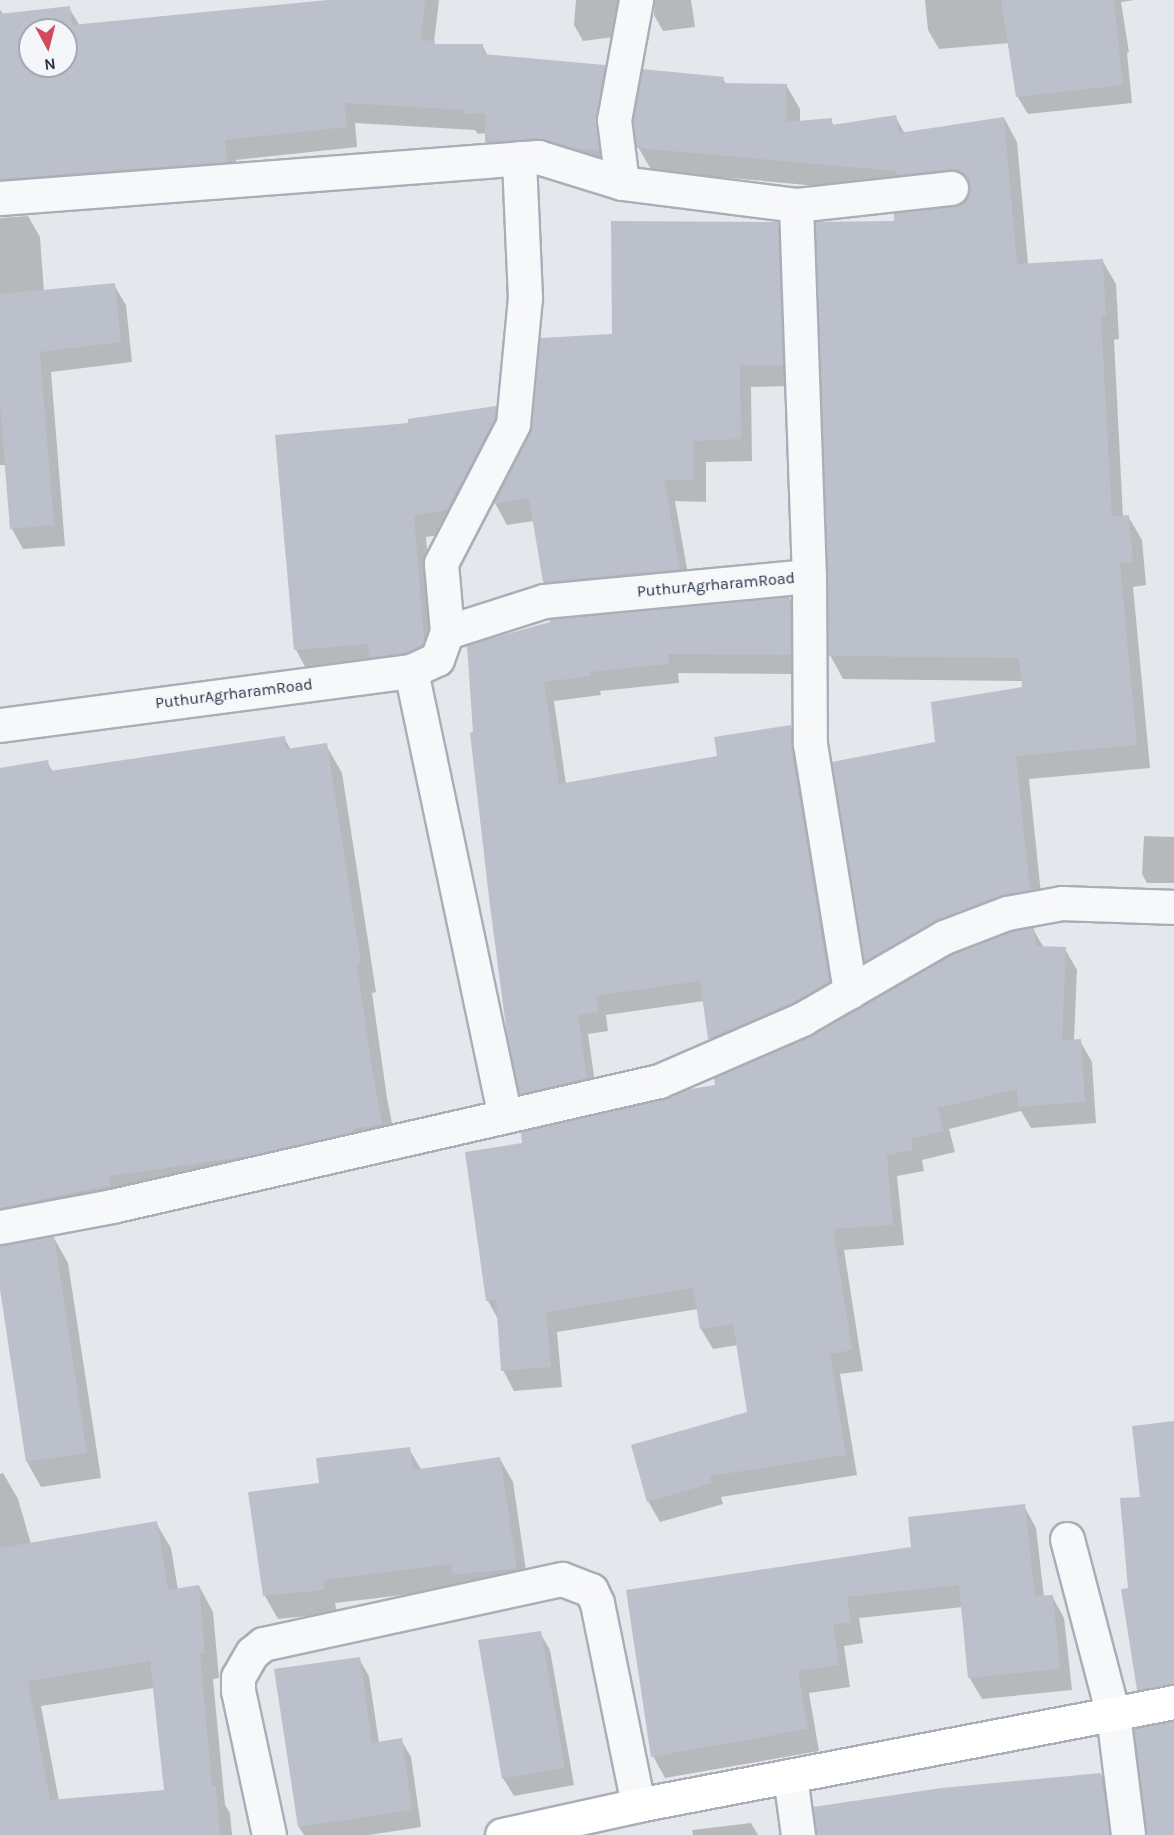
<!DOCTYPE html>
<style>
body{margin:0}
#map{position:relative;width:1174px;height:1835px;overflow:hidden;background:#e4e7ec;font-family:Karla,sans-serif}
div>[style]{position:absolute}
[style*='--x']{left:calc(var(--x)*1px);top:calc(var(--y)*1px);width:calc(var(--w)*1px);rotate:calc(var(--a)*1deg)}
.shadow>*{inset:0;background:#0003}
.building>*{inset:0;background:#bbc0ca}
.roads{filter:drop-shadow(2px 0 #a9aeb7) drop-shadow(-2px 0 #a9aeb7) drop-shadow(0 2px #a9aeb7) drop-shadow(0 -2px #a9aeb7)}
.street>*{height:33px;margin:-16.5px;padding:0 16.5px;transform-origin:16.5px;border-radius:16.5px;background:#f7f8fa}
.secondary>*{height:33px;margin:-16.5px;padding:0 16.5px;transform-origin:16.5px;border-radius:16.5px;background:#fff}
span{translate:-50% -50%;white-space:nowrap;text-align:center;line-height:1.15;-webkit-text-stroke:5px #f4f6f9;paint-order:stroke}
.street-label{font-size:16px;color:#2b3445}
.north{position:absolute;left:18px;top:18px;width:60px;height:60px;box-sizing:border-box;background:#f4f6f9;border:2px solid #a4a8b1;border-radius:50%;rotate:173deg;font-size:16px;font-weight:700;line-height:24px;text-align:center;color:#2b3445}
.north::after{content:'';display:block;margin:auto;width:21px;height:27px;background:#d1495b;clip-path:polygon(50% 0,100% 100%,50% 72%,0 100%)}
</style>
<div id="map">
<div class="shadow">
<div style="clip-path:polygon(evenodd,340px 0,439px 0,434px 42px,436px 45px,482px 45px,488px 56px,604px 67px,616px 87px,610px 170px,498px 162px,486px 142px,486px 133px,478px 134px,475px 130px,355px 123px,357px 147px,236px 160px,238px 182px,0 204px,0 10px,4px 15px,69px 8px,80px 26px,340px 0,30px 30px,66px 30px,66px 66px,30px 66px,30px 30px)"></div>
<div style="clip-path:polygon(576px 0,636px 0,622px 36px,583px 41px,574px 25px)"></div>
<div style="clip-path:polygon(655px 0,691px 0,695px 27px,663px 31px,654px 15px)"></div>
<div style="clip-path:polygon(925px 0,1135px 0,1121px 2px,1129px 52px,1127px 53px,1132px 103px,1028px 114px,1017px 96px,1009px 43px,939px 49px,928px 30px)"></div>
<div style="clip-path:polygon(723px 79px,726px 84px,786px 85px,800px 109px,800px 123px,831px 120px,834px 126px,895px 116px,905px 134px,1004px 118px,1017px 142px,1028px 264px,1102px 260px,1116px 284px,1119px 339px,1114px 340px,1123px 517px,1128px 516px,1142px 540px,1146px 585px,1133px 587px,1150px 768px,1029px 779px,1043px 913px,1014px 919px,879px 984px,866px 961px,937px 743px,1023px 688px,1023px 681px,843px 679px,830px 655px,895px 222px,962px 205px,970px 194px,908px 194px,652px 171px,638px 147px)"></div>
<div style="clip-path:polygon(28px 216px,40px 237px,44px 292px,114px 285px,126px 305px,132px 362px,51px 372px,65px 546px,23px 549px,12px 529px,6px 465px,0 465px,0 218px)"></div>
<div style="clip-path:polygon(777px 223px,790px 245px,794px 386px,751px 387px,752px 461px,706px 462px,706px 502px,675px 501px,691px 591px,557px 603px,544px 582px,534px 521px,507px 525px,495px 503px,614px 335px)"></div>
<div style="clip-path:polygon(495px 407px,508px 429px,460px 532px,426px 537px,436px 663px,308px 672px,296px 650px,410px 425px)"></div>
<div style="clip-path:polygon(790px 598px,801px 617px,801px 674px,678px 673px,679px 683px,600px 691px,601px 695px,554px 701px,566px 784px,719px 757px,790px 726px,801px 745px,839px 1001px,721px 1058px,710px 1039px,704px 1001px,606px 1015px,608px 1031px,588px 1034px,597px 1097px,532px 1112px,521px 1093px,475px 734px,468px 646px)"></div>
<div style="clip-path:polygon(284px 738px,291px 750px,326px 745px,342px 773px,376px 992px,372px 993px,387px 1098px,398px 1153px,0 1236px,0 776px,47px 762px,53px 772px)"></div>
<div style="clip-path:polygon(1144px 836px,1174px 837px,1174px 883px,1147px 883px,1142px 874px)"></div>
<div style="clip-path:polygon(1033px 929px,1044px 948px,1065px 949px,1077px 970px,1074px 1041px,1080px 1041px,1092px 1062px,1096px 1123px,1031px 1128px,1021px 1111px,949px 1129px,955px 1152px,922px 1160px,924px 1171px,897px 1176px,904px 1245px,844px 1250px,863px 1371px,840px 1374px,857px 1475px,721px 1497px,723px 1504px,660px 1522px,648px 1501px,749px 1413px,738px 1345px,713px 1349px,701px 1329px,698px 1309px,557px 1332px,562px 1387px,514px 1391px,503px 1370px,499px 1321px,488px 1301px,466px 1153px,524px 1144px,716px 1087px)"></div>
<div style="clip-path:polygon(54px 1238px,68px 1263px,101px 1478px,41px 1487px,27px 1462px,0 1279px,0 1247px)"></div>
<div style="clip-path:polygon(1174px 1422px,1174px 1706px,1150px 1709px,1138px 1690px,1129px 1589px,1142px 1498px)"></div>
<div style="clip-path:polygon(409px 1449px,422px 1471px,500px 1459px,513px 1482px,529px 1591px,462px 1588px,335px 1603px,337px 1613px,278px 1619px,265px 1596px,250px 1493px,321px 1485px)"></div>
<div style="clip-path:polygon(evenodd,3px 1473px,18px 1499px,31px 1544px,156px 1523px,171px 1548px,178px 1590px,199px 1586px,213px 1612px,219px 1678px,213px 1679px,225px 1805px,230px 1813px,232px 1835px,0 1835px,0 1474px,3px 1473px,154px 1688px,165px 1791px,59px 1801px,41px 1706px,154px 1688px)"></div>
<div style="clip-path:polygon(1024px 1506px,1036px 1528px,1044px 1597px,1052px 1596px,1064px 1618px,1072px 1690px,982px 1699px,969px 1677px,963px 1607px,859px 1618px,863px 1643px,844px 1646px,850px 1687px,809px 1693px,819px 1751px,665px 1778px,653px 1756px,628px 1591px,912px 1549px)"></div>
<div style="clip-path:polygon(540px 1633px,550px 1650px,574px 1785px,514px 1796px,503px 1778px)"></div>
<div style="clip-path:polygon(359px 1659px,369px 1676px,379px 1743px,401px 1740px,411px 1757px,421px 1827px,369px 1835px,304px 1835px,299px 1827px,276px 1670px)"></div>
<div style="clip-path:polygon(1101px 1774px,1112px 1794px,1118px 1835px,834px 1835px)"></div>
<div style="clip-path:polygon(751px 1823px,758px 1835px,693px 1835px,692px 1830px)"></div>
</div>
<div class="building">
<div style="clip-path:polygon(evenodd,328px 0,425px 0,421px 40px,435px 41px,435px 44px,483px 44px,483px 54px,605px 65px,596px 117px,599px 150px,577px 149px,537px 138px,485px 142px,485px 113px,464px 114px,464px 110px,344px 103px,347px 127px,225px 140px,227px 162px,0 179px,0 14px,70px 6px,72px 25px,328px 0,30px 30px,66px 30px,66px 66px,30px 66px,30px 30px)"></div>
<div style="clip-path:polygon(1001px 0,1114px 0,1123px 85px,1016px 97px)"></div>
<div style="clip-path:polygon(642px 69px,724px 77px,723px 83px,787px 84px,786px 122px,832px 118px,832px 125px,896px 115px,899px 133px,1004px 117px,1017px 264px,1103px 259px,1106px 316px,1101px 316px,1112px 517px,1129px 515px,1133px 562px,1120px 563px,1137px 745px,1016px 756px,1030px 890px,1001px 895px,937px 920px,864px 962px,832px 762px,935px 742px,931px 702px,1022px 687px,1019px 658px,828px 656px,815px 222px,894px 221px,894px 213px,962px 203px,968px 196px,969px 185px,966px 177px,959px 171px,950px 169px,896px 175px,896px 171px,636px 148px,633px 121px)"></div>
<div style="clip-path:polygon(611px 221px,778px 222px,783px 365px,740px 365px,741px 439px,694px 441px,694px 480px,664px 480px,680px 569px,543px 582px,529px 498px,493px 504px,532px 426px,540px 338px,612px 334px)"></div>
<div style="clip-path:polygon(115px 283px,121px 342px,40px 352px,54px 525px,10px 529px,0 405px,0 294px)"></div>
<div style="clip-path:polygon(496px 406px,495px 419px,447px 510px,414px 515px,424px 640px,422px 645px,406px 653px,369px 657px,368px 644px,294px 650px,275px 435px,408px 423px,408px 419px)"></div>
<div style="clip-path:polygon(790px 597px,791px 655px,668px 654px,669px 664px,590px 672px,591px 676px,544px 682px,559px 784px,717px 756px,714px 737px,791px 725px,791px 747px,829px 982px,794px 1002px,708px 1039px,700px 981px,596px 996px,598px 1012px,578px 1015px,587px 1078px,519px 1094px,508px 1042px,490px 906px,470px 733px,473px 732px,467px 645px,550px 622px,549px 619px)"></div>
<div style="clip-path:polygon(285px 736px,286px 749px,327px 743px,361px 964px,357px 964px,372px 1068px,382px 1124px,353px 1129px,353px 1132px,249px 1156px,109px 1176px,111px 1185px,0 1208px,0 768px,48px 760px,50px 771px)"></div>
<div style="clip-path:polygon(1034px 927px,1036px 946px,1066px 947px,1062px 1040px,1081px 1039px,1085px 1102px,1018px 1107px,1017px 1089px,938px 1108px,944px 1131px,911px 1139px,913px 1150px,887px 1155px,893px 1225px,833px 1229px,852px 1350px,830px 1354px,846px 1455px,710px 1476px,712px 1483px,647px 1502px,631px 1445px,747px 1412px,733px 1324px,700px 1329px,693px 1288px,546px 1312px,551px 1367px,501px 1371px,496px 1300px,486px 1301px,465px 1152px,522px 1143px,521px 1132px,663px 1099px,685px 1090px,715px 1085px,714px 1078px,811px 1035px,952px 954px,1012px 931px)"></div>
<div style="clip-path:polygon(54px 1236px,87px 1453px,26px 1462px,0 1289px,0 1245px)"></div>
<div style="clip-path:polygon(1174px 1421px,1174px 1684px,1137px 1690px,1121px 1589px,1128px 1588px,1120px 1498px,1140px 1497px,1132px 1426px)"></div>
<div style="clip-path:polygon(410px 1447px,413px 1470px,500px 1457px,517px 1568px,453px 1575px,451px 1564px,323px 1580px,324px 1590px,263px 1596px,248px 1492px,319px 1483px,316px 1458px)"></div>
<div style="clip-path:polygon(1025px 1504px,1035px 1596px,1053px 1595px,1060px 1669px,968px 1678px,959px 1585px,847px 1597px,851px 1622px,833px 1625px,839px 1665px,798px 1671px,808px 1729px,651px 1757px,626px 1590px,911px 1547px,908px 1517px)"></div>
<div style="clip-path:polygon(evenodd,157px 1521px,168px 1590px,199px 1585px,205px 1653px,200px 1653px,212px 1786px,216px 1786px,220px 1835px,0 1835px,0 1548px,157px 1521px,150px 1661px,164px 1790px,50px 1800px,28px 1681px,150px 1661px)"></div>
<div style="clip-path:polygon(541px 1631px,565px 1768px,502px 1779px,478px 1640px)"></div>
<div style="clip-path:polygon(360px 1657px,372px 1743px,402px 1738px,412px 1810px,298px 1827px,274px 1669px)"></div>
<div style="clip-path:polygon(1174px 1721px,1174px 1835px,1146px 1835px,1134px 1729px)"></div>
<div style="clip-path:polygon(1101px 1773px,1109px 1835px,816px 1835px,813px 1807px,942px 1788px)"></div>
</div>
<div class="roads">
<div class="street">
<div style="--x:622;--y:183;--w:64;--a:-97.2"></div>
<div style="--x:614;--y:120;--w:122;--a:-79.6"></div>
<div style="--x:0;--y:198;--w:540;--a:-4.36"></div>
<div style="--x:538;--y:157;--w:88;--a:17.2"></div>
<div style="--x:622;--y:183;--w:175;--a:7.2"></div>
<div style="--x:796;--y:205;--w:371;--a:88"></div>
<div style="--x:809;--y:576;--w:168;--a:89.7"></div>
<div style="--x:810;--y:744;--w:251;--a:80.8"></div>
<div style="--x:796;--y:205;--w:156;--a:-6.3"></div>
<div style="--x:447;--y:632;--w:102;--a:-17.7"></div>
<div style="--x:544;--y:601;--w:266;--a:-5.4"></div>
<div style="--x:411;--y:671;--w:455;--a:78.1"></div>
<div style="--x:0;--y:725;--w:415;--a:-7.5"></div>
<div style="--x:411;--y:671;--w:29;--a:-25"></div>
<div style="--x:437;--y:659;--w:29;--a:-70"></div>
<div style="--x:447;--y:632;--w:69;--a:-95"></div>
<div style="--x:441;--y:563;--w:157;--a:-62.6"></div>
<div style="--x:513;--y:424;--w:127;--a:-84.6"></div>
<div style="--x:525;--y:298;--w:140;--a:-92.5"></div>
<div style="--x:0;--y:1227;--w:114;--a:-10.6"></div>
<div style="--x:112;--y:1206;--w:561;--a:-12.87"></div>
<div style="--x:659;--y:1081;--w:156;--a:-23.4"></div>
<div style="--x:802;--y:1019;--w:164;--a:-30"></div>
<div style="--x:944;--y:937;--w:67;--a:-20.9"></div>
<div style="--x:1007;--y:913;--w:56;--a:-10.3"></div>
<div style="--x:1062;--y:903;--w:112;--a:2"></div>
<div style="--x:1067;--y:1539;--w:181;--a:75.3"></div>
<div style="--x:1113;--y:1714;--w:122;--a:82.9"></div>
<div style="--x:790;--y:1776;--w:60;--a:82.3"></div>
<div style="--x:269;--y:1835;--w:147;--a:-102.1"></div>
<div style="--x:238;--y:1691;--w:14;--a:-90"></div>
<div style="--x:238;--y:1677;--w:28;--a:-60"></div>
<div style="--x:252;--y:1653;--w:14;--a:-39"></div>
<div style="--x:263;--y:1644;--w:306;--a:-12.3"></div>
<div style="--x:562;--y:1579;--w:31;--a:21"></div>
<div style="--x:591;--y:1590;--w:14;--a:65"></div>
<div style="--x:597;--y:1603;--w:206;--a:78.5"></div>
</div>
<div class="secondary">
<div style="--x:502;--y:1835;--w:139;--a:-12.4"></div>
<div style="--x:638;--y:1805;--w:546;--a:-10.88"></div>
</div>
</div>
<div class="street-label">
<span style="left:716px;top:585px;rotate:-5deg">PuthurAgrharamRoad</span>
<span style="left:234px;top:694px;rotate:-7deg">PuthurAgrharamRoad</span>
</div>
<div class="north">N</div>
</div>
